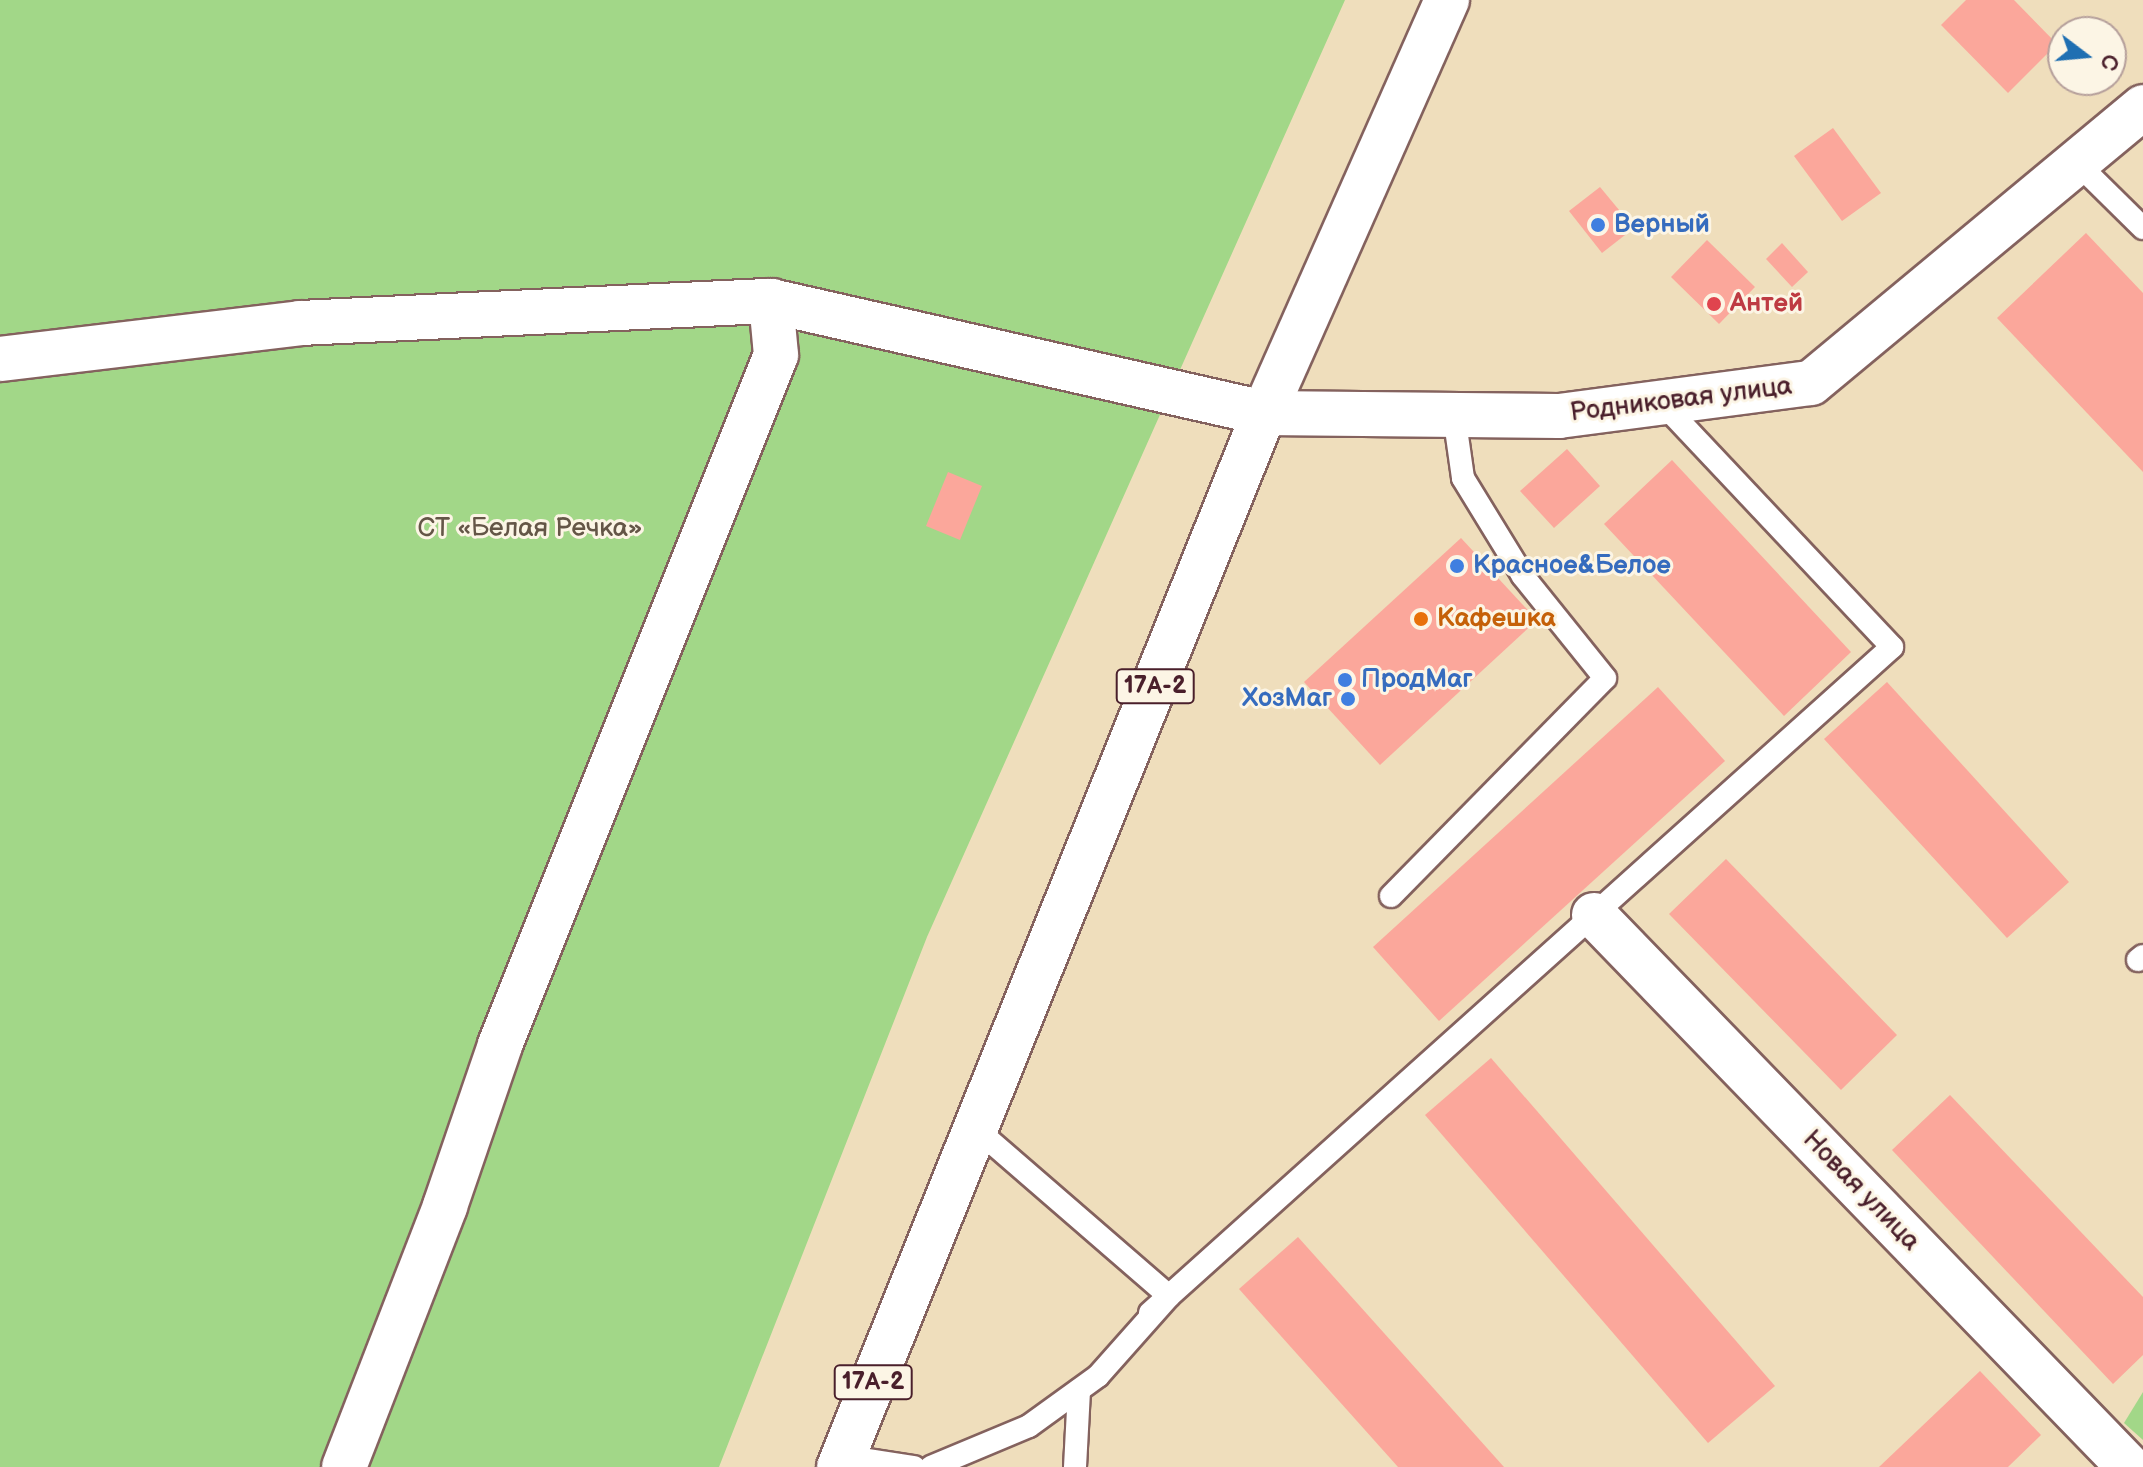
<!DOCTYPE html>
<meta charset="utf-8">
<style>
body{margin:0}
#map{position:relative;width:2143px;height:1467px;overflow:hidden;background:#efdebc;font-family:"Balsamiq Sans",sans-serif}
div>[style]{position:absolute}
[style*='--x']{left:calc(var(--x)*1px);top:calc(var(--y)*1px);width:calc(var(--w)*1px);rotate:calc(var(--a)*1deg)}
.green>*{inset:0;background:#a2d788}
.building>*{inset:0;background:#fba79b}
.roads{filter:drop-shadow(2px 0 #84625e) drop-shadow(-2px 0 #84625e) drop-shadow(0 2px #84625e) drop-shadow(0 -2px #84625e)}
.service>*{height:22px;margin:-11px;padding:0 11px;transform-origin:11px;border-radius:11px;background:#fff}
.minor>*{height:44px;margin:-22px;padding:0 22px;transform-origin:22px;border-radius:22px;background:#fff}
.primary>*{height:44px;margin:-22px;padding:0 22px;transform-origin:22px;border-radius:22px;background:#fff}
.dots>*{width:22px;height:22px;translate:-50% -50%;box-sizing:border-box;border:4px solid #fcf5e5;border-radius:50%}
span{translate:-50% -50%;white-space:nowrap;text-align:center;line-height:1.15;-webkit-text-stroke:6px #fcf5e5;paint-order:stroke}
.shield-label span{padding:2px 6px;background:#fcf5e5;border:2px solid;border-radius:6px;-webkit-text-stroke-width:0}
.shield-label{font-size:24px;color:#4a1f2b;font-weight:700}
.shop-label{font-size:26px;color:#366cbe;font-weight:700}
.left{translate:0 -50%;text-align:left}
.right{translate:-100% -50%;text-align:right}
.health-label{font-size:26px;color:#be3a42;font-weight:700}
.street-label{font-size:26px;color:#4a1f2b}
.park-label{font-size:26px;color:#645647}
.food-label{font-size:26px;color:#c56008;font-weight:700}
.north{position:absolute;left:2047px;top:16px;width:80px;height:80px;box-sizing:border-box;background:#fcf5e5;border:2px solid #b59f9b;border-radius:50%;rotate:106deg;font-size:22px;font-weight:700;line-height:32px;text-align:center;color:#4a1f2b}
.north::after{content:'';display:block;margin:auto;width:28px;height:36px;background:#1f6fb2;clip-path:polygon(50% 0,100% 100%,50% 72%,0 100%)}
</style>
<div id="map">
<div class="green">
<div style="clip-path:polygon(0 0,1345px 0,927px 937px,719px 1467px,0 1467px)"></div>
<div style="clip-path:polygon(2143px 1392px,2143px 1440px,2124px 1423px)"></div>
</div>
<div class="building">
<div style="clip-path:polygon(1966px 0,2014px 0,2057px 44px,2008px 93px,1941px 25px)"></div>
<div style="clip-path:polygon(1833px 128px,1881px 193px,1842px 221px,1794px 156px)"></div>
<div style="clip-path:polygon(1600px 187px,1634px 228px,1602px 253px,1569px 211px)"></div>
<div style="clip-path:polygon(2086px 233px,2143px 293px,2143px 472px,1997px 318px)"></div>
<div style="clip-path:polygon(1707px 240px,1755px 287px,1719px 324px,1671px 277px)"></div>
<div style="clip-path:polygon(1782px 243px,1808px 272px,1792px 287px,1766px 259px)"></div>
<div style="clip-path:polygon(1567px 449px,1600px 486px,1554px 528px,1520px 491px)"></div>
<div style="clip-path:polygon(1672px 460px,1851px 652px,1784px 716px,1604px 524px)"></div>
<div style="clip-path:polygon(948px 472px,982px 486px,960px 540px,926px 526px)"></div>
<div style="clip-path:polygon(1461px 538px,1537px 620px,1380px 765px,1304px 682px)"></div>
<div style="clip-path:polygon(1887px 682px,2069px 882px,2007px 938px,1824px 739px)"></div>
<div style="clip-path:polygon(1658px 687px,1725px 761px,1439px 1021px,1373px 947px)"></div>
<div style="clip-path:polygon(1726px 859px,1897px 1035px,1841px 1090px,1669px 914px)"></div>
<div style="clip-path:polygon(1491px 1058px,1775px 1386px,1708px 1443px,1425px 1115px)"></div>
<div style="clip-path:polygon(1950px 1095px,2143px 1297px,2143px 1355px,2113px 1384px,1892px 1150px)"></div>
<div style="clip-path:polygon(1298px 1237px,1504px 1467px,1398px 1467px,1239px 1289px)"></div>
<div style="clip-path:polygon(1980px 1371px,2041px 1435px,2008px 1467px,1879px 1467px)"></div>
</div>
<div class="roads">
<div class="service">
<div style="--x:2076;--y:162;--w:94;--a:44.6"></div>
<div style="--x:1391;--y:896;--w:305;--a:-45.5"></div>
<div style="--x:1605;--y:678;--w:131;--a:-128.8"></div>
<div style="--x:1523;--y:576;--w:115;--a:-121.5"></div>
<div style="--x:1463;--y:478;--w:64;--a:-98.1"></div>
<div style="--x:2138;--y:960;--w:6;--a:-39"></div>
<div style="--x:1150;--y:1313;--w:997;--a:-41.91"></div>
<div style="--x:1892;--y:647;--w:337;--a:-133.3"></div>
<div style="--x:843;--y:1456;--w:72;--a:8.8"></div>
<div style="--x:931;--y:1467;--w:106;--a:-22.7"></div>
<div style="--x:1029;--y:1426;--w:85;--a:-35.9"></div>
<div style="--x:1098;--y:1376;--w:107;--a:-48.4"></div>
<div style="--x:1169;--y:1296;--w:257;--a:-139.1"></div>
<div style="--x:1075;--y:1467;--w:77;--a:-87"></div>
</div>
<div class="minor">
<div style="--x:0;--y:359;--w:302;--a:-6.8"></div>
<div style="--x:300;--y:323;--w:472;--a:-2.7"></div>
<div style="--x:771;--y:301;--w:506;--a:12.8"></div>
<div style="--x:1264;--y:413;--w:295;--a:0.6"></div>
<div style="--x:1559;--y:416;--w:254;--a:-7.5"></div>
<div style="--x:1811;--y:383;--w:432;--a:-39.7"></div>
<div style="--x:1594;--y:915;--w:769;--a:45.9"></div>
<div style="--x:344;--y:1467;--w:280;--a:-68.8"></div>
<div style="--x:445;--y:1206;--w:170;--a:-71.1"></div>
<div style="--x:500;--y:1045;--w:743;--a:-68.2"></div>
<div style="--x:776;--y:355;--w:54;--a:-95.3"></div>
</div>
<div class="primary">
<div style="--x:839;--y:1467;--w:1136;--a:-68.04"></div>
<div style="--x:1264;--y:413;--w:452;--a:-66.1"></div>
</div>
</div>
<div class="dots">
<div style="left:1598px;top:225px;background:#3f7fe0"></div>
<div style="left:1714px;top:304px;background:#e0444e"></div>
<div style="left:1457px;top:566px;background:#3f7fe0"></div>
<div style="left:1421px;top:619px;background:#e8710a"></div>
<div style="left:1345px;top:680px;background:#3f7fe0"></div>
<div style="left:1348px;top:699px;background:#3f7fe0"></div>
</div>
<div class="shield-label">
<span style="left:1155px;top:686px">17А-2</span>
<span style="left:873px;top:1382px">17А-2</span>
</div>
<div class="shop-label">
<span class="left" style="left:1614px;top:225px">Верный</span>
<span class="left" style="left:1473px;top:566px">Красное&amp;Белое</span>
<span class="left" style="left:1361px;top:680px">ПродМаг</span>
<span class="right" style="left:1332px;top:699px">ХозМаг</span>
</div>
<div class="health-label">
<span class="left" style="left:1730px;top:304px">Антей</span>
</div>
<div class="street-label">
<span style="left:1681px;top:400px;rotate:-7deg">Родниковая улица</span>
<span style="left:1861px;top:1191px;rotate:46deg">Новая улица</span>
</div>
<div class="park-label">
<span style="left:530px;top:529px">СТ «Белая Речка»</span>
</div>
<div class="food-label">
<span class="left" style="left:1437px;top:619px">Кафешка</span>
</div>
<div class="north">С</div>
</div>
